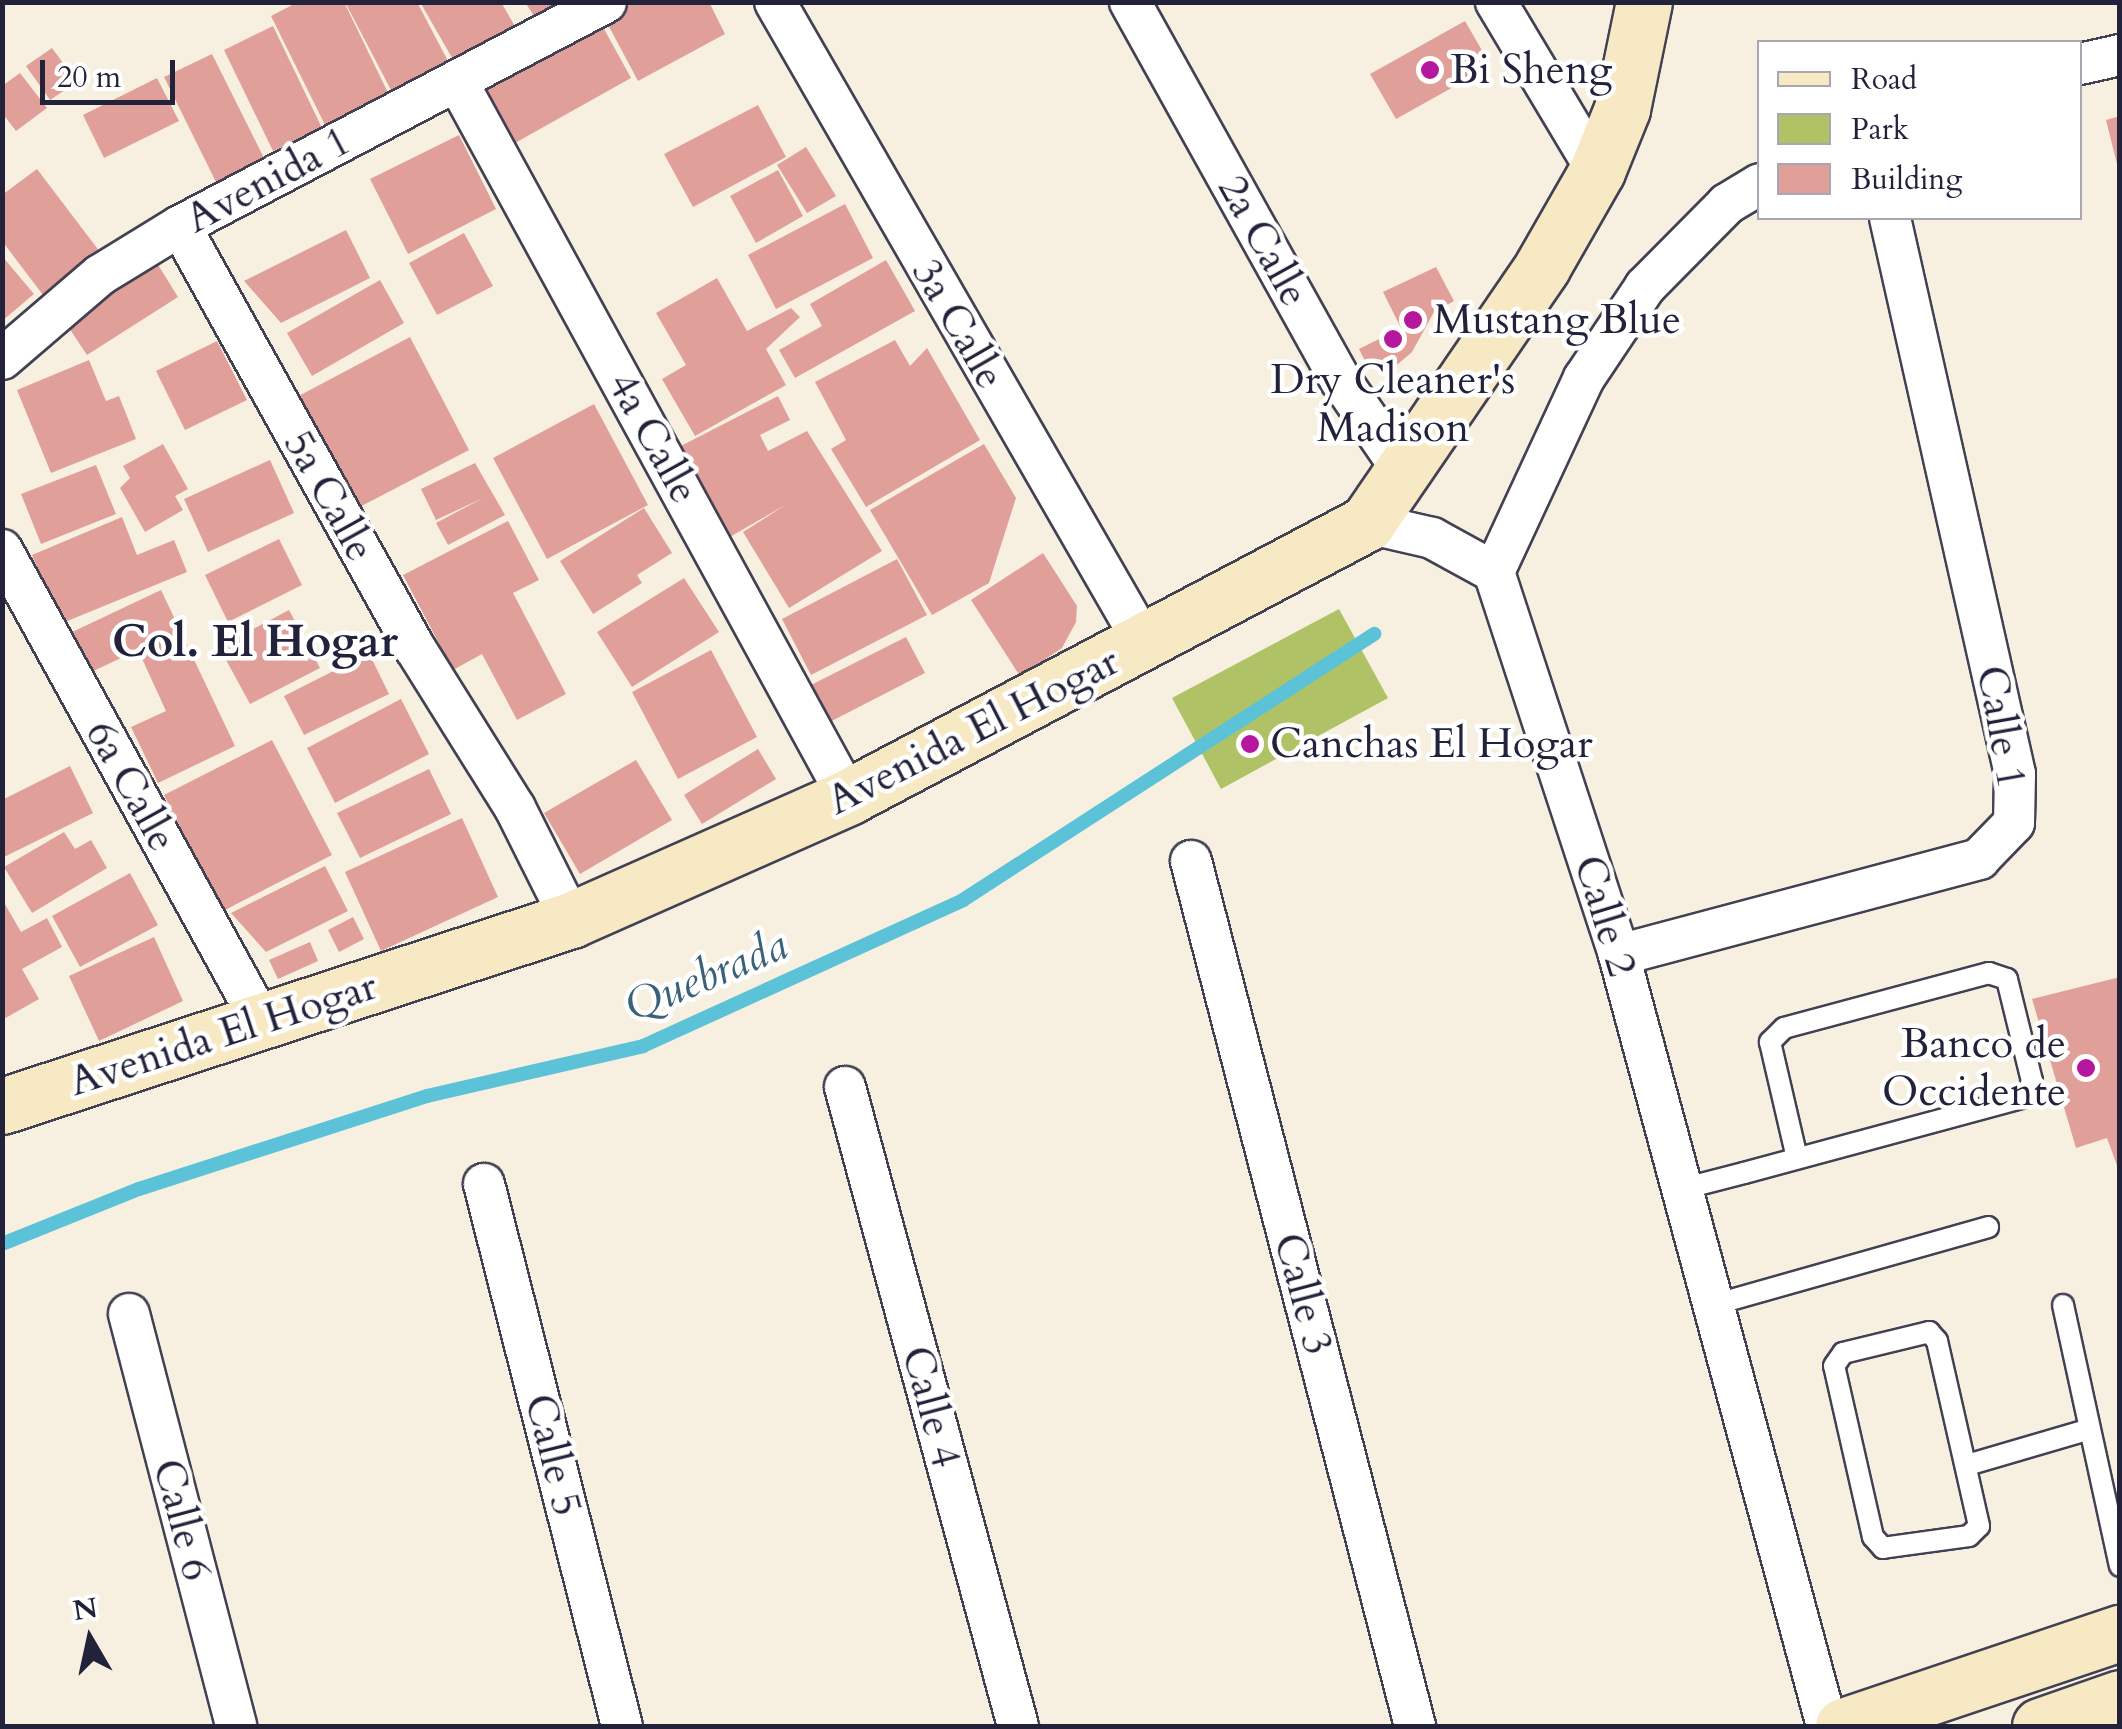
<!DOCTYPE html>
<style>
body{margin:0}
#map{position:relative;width:2122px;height:1729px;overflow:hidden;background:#f7f0e1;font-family:Cardo,serif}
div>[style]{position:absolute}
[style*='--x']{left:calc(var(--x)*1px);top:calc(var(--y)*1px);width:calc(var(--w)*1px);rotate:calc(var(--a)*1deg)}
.green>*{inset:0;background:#b0c266}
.stream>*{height:14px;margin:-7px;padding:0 7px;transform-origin:7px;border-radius:7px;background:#5bc2d8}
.building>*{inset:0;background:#e19f99}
.roads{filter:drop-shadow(2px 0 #424154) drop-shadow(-2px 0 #424154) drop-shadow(0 2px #424154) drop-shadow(0 -2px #424154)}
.lane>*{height:20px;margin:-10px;padding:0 10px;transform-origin:10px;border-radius:10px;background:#fff}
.street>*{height:40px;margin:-20px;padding:0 20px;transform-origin:20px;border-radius:20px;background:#fff}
.secondary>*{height:55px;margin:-27.5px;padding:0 27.5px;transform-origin:27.5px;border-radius:27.5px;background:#f7e9c3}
.dots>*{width:28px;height:28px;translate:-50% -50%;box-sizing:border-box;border:5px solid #fff;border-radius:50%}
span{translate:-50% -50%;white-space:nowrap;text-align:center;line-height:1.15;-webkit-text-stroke:9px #fff;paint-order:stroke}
.poi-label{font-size:42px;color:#22223b}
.left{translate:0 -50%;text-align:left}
.right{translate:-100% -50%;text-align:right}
.street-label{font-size:42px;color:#22223b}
.neighbourhood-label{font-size:45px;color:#22223b;font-weight:700}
.water-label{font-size:45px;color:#39627a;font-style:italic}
.frame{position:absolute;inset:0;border:5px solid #22223b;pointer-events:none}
.legend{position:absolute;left:1757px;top:40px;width:325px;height:180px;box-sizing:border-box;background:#fff;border:2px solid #a7a7b1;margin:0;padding:12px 18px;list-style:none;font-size:30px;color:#22223b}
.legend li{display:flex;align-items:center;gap:20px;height:50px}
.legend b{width:50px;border:2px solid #a7a7b1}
.north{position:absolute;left:40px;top:1589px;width:100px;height:100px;-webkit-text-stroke:8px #fff;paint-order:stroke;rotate:351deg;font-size:28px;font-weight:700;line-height:40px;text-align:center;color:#22223b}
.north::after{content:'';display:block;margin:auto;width:35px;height:45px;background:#22223b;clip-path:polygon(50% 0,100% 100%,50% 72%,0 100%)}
.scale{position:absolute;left:40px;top:60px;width:135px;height:45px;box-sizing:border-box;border:5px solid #22223b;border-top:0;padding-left:12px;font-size:30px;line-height:35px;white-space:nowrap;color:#22223b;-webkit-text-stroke:8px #fff;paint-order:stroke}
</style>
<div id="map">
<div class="green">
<div style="clip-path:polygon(1339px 609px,1388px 698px,1221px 789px,1172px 698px)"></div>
</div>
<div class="stream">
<div style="--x:2;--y:1244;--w:148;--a:-21.9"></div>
<div style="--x:139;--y:1189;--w:303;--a:-17.9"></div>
<div style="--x:427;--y:1096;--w:222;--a:-13"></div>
<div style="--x:643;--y:1046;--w:352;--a:-24.5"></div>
<div style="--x:963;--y:900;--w:490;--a:-32.9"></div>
</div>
<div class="building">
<div style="clip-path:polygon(298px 2px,344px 2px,393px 103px,330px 135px,271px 16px)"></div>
<div style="clip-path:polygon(345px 2px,417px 2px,449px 63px,392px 92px)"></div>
<div style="clip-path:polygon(420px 2px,501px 2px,516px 28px,455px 63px)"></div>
<div style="clip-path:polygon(525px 2px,557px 2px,534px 16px)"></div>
<div style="clip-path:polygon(635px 2px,709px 2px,725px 34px,638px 81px,605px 19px)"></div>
<div style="clip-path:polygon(598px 18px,631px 78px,515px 143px,481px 83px)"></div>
<div style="clip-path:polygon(1465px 21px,1491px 66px,1396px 119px,1370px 74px)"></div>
<div style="clip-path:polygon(273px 26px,322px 128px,273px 151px,224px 50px)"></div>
<div style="clip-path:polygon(52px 48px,77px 82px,50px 100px,26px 66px)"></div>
<div style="clip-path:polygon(212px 54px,264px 158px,216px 182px,164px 77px)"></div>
<div style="clip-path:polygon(20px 73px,47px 108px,16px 131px,2px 113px,2px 86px)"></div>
<div style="clip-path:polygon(157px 78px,179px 121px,104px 158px,83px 115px)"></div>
<div style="clip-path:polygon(758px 105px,786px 157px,693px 207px,664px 154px)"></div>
<div style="clip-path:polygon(2120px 116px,2120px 168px,2118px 168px,2106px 120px)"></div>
<div style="clip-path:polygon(459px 135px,496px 209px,408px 254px,370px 179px)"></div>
<div style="clip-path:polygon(806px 147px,836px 196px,807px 213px,777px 165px)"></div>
<div style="clip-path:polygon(37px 169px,100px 252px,43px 295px,2px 241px,2px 195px)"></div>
<div style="clip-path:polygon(778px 170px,803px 216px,756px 243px,730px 196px)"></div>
<div style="clip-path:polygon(845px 204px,873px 258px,776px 309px,748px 255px)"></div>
<div style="clip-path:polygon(346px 230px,370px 278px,281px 323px,244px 281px)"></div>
<div style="clip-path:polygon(464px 233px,493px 286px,437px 315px,409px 263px)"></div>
<div style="clip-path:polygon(2px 256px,34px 294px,2px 321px)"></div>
<div style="clip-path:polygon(155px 260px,178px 297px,87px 355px,63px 319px)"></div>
<div style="clip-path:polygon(886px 260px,915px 311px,795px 378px,779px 350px,822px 326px,810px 304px)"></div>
<div style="clip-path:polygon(1436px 267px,1454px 301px,1434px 312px,1412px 352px,1391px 370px,1368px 367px,1359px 349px,1401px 328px,1383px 292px)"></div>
<div style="clip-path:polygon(717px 278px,747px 331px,791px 308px,800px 317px,766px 349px,786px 385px,695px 436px,662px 379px,686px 365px,656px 313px)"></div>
<div style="clip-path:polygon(380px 280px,404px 323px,312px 376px,287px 333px)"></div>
<div style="clip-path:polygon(410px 337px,469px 450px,350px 512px,291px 400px)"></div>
<div style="clip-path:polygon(895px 340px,910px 366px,927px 348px,980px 440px,866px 507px,831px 449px,846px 440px,815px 382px)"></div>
<div style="clip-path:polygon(217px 341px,247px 400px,185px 430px,156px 371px)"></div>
<div style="clip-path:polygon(89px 360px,106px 401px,119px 396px,136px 439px,51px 473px,17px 390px)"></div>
<div style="clip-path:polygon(778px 396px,790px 420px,760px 435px,768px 451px,807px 431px,882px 551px,789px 608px,743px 532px,787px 504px,721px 542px,673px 450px)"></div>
<div style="clip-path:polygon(594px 404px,648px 505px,547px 559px,493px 458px)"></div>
<div style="clip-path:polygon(163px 444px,188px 489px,175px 496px,183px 510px,145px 532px,120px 488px,130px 478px,123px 466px)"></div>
<div style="clip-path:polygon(984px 444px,1016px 498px,989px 583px,932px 615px,870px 510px)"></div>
<div style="clip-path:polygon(270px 460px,294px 513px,208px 552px,184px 499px)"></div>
<div style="clip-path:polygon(475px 463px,505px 515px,448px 545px,436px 523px,483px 498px,436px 520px,421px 489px)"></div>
<div style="clip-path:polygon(96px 465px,116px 514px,41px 544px,21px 494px)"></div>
<div style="clip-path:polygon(644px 508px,672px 553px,637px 575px,642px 583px,593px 614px,560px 561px)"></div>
<div style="clip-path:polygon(122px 517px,137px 555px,174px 540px,187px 572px,60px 624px,32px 555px)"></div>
<div style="clip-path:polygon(508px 521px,539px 580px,513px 593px,566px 694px,517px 720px,482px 654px,453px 670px,403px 575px)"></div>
<div style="clip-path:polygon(279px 539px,302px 585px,228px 622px,205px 575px)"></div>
<div style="clip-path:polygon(1043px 553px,1077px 606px,1076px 622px,1062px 648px,1020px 676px,971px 600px)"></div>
<div style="clip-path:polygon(897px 559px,927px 615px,811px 675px,782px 619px)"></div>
<div style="clip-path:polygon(684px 578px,719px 632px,632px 687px,597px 632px)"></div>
<div style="clip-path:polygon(161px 590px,235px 746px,158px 783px,131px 727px,166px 711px,138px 650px,87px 674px,68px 634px)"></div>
<div style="clip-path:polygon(289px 610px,320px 668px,250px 704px,219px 647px)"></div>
<div style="clip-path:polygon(906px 637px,925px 673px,820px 727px,801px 690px)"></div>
<div style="clip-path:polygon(711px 650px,757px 737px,678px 779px,632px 692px)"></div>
<div style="clip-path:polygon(369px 653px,389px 694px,304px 735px,284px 696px)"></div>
<div style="clip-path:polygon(401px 699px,429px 754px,335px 803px,307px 748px)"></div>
<div style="clip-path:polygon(272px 740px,332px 855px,223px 911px,164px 795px)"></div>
<div style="clip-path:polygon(758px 749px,776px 779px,702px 824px,684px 795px)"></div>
<div style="clip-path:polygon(636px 760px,672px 820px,580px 874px,544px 813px)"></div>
<div style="clip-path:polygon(70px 766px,93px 813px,2px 858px,2px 800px)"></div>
<div style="clip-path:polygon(429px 769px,451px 814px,360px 858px,337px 813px)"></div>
<div style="clip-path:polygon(462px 818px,498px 897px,381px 951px,345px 872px)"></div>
<div style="clip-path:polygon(64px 832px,75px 849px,91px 840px,107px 868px,32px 913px,4px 867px)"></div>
<div style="clip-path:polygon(325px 866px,348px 911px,266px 952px,231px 913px)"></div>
<div style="clip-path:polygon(130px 873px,158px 925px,80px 967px,52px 916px)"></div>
<div style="clip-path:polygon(2px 899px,21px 932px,47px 918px,62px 947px,22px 969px,39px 999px,2px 1020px)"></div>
<div style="clip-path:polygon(353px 917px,364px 939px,339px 952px,328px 930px)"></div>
<div style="clip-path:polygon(154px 937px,183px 1001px,99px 1041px,69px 976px)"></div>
<div style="clip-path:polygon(310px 942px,318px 961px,278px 979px,269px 960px)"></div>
<div style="clip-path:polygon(2120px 977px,2120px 1171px,2119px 1171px,2107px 1138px,2076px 1148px,2032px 999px)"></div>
</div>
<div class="roads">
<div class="lane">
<div style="--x:1682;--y:1189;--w:64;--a:-14.5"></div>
<div style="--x:1744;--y:1173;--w:292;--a:-15.1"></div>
<div style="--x:2026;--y:1097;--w:17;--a:-69"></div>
<div style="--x:2032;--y:1081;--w:105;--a:-103.8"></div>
<div style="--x:2007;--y:979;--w:19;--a:-162"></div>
<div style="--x:1989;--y:973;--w:212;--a:165"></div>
<div style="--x:1784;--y:1028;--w:20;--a:135"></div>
<div style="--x:1770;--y:1042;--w:119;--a:76.9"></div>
<div style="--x:1713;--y:1305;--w:286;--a:-15.8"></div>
<div style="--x:2063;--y:1305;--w:267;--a:77.7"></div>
<div style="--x:1929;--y:1332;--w:12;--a:48"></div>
<div style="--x:1937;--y:1341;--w:190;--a:77.2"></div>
<div style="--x:1979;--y:1526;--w:14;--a:135"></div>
<div style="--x:1969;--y:1536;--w:87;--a:172.1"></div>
<div style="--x:1883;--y:1548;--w:15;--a:-132"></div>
<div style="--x:1873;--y:1537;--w:175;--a:-102.8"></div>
<div style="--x:1834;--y:1366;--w:16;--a:-55"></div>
<div style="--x:1843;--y:1353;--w:89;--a:-13.7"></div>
<div style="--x:1967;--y:1465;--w:125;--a:-16.3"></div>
</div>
<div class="street">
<div style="--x:775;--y:2;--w:740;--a:60.07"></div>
<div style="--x:1130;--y:2;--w:432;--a:60.9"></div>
<div style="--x:1340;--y:379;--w:115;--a:55.6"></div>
<div style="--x:1496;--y:2;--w:197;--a:59.1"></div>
<div style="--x:2080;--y:64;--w:41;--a:-12.7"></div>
<div style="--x:457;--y:81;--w:816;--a:61.36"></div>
<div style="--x:1760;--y:184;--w:39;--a:149"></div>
<div style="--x:1727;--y:204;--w:117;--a:134.7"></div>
<div style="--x:1645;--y:287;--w:110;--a:123.8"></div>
<div style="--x:1584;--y:378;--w:214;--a:114.9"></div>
<div style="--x:1494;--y:572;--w:403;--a:71.9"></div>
<div style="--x:1619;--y:955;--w:799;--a:74.9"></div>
<div style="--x:180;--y:226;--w:483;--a:60.9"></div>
<div style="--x:415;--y:648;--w:189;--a:58"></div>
<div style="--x:515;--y:808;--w:125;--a:63.4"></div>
<div style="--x:2;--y:359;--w:129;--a:-40.6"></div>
<div style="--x:100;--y:275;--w:94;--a:-31.5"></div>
<div style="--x:180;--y:226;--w:481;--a:-27.7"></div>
<div style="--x:1367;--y:523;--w:67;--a:13"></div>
<div style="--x:1432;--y:538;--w:71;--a:28.7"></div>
<div style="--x:2;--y:550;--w:538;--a:61.19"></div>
<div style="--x:1191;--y:861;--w:894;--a:75.48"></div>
<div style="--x:1619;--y:955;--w:373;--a:-14.9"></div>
<div style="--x:1979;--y:859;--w:50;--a:-45.8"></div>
<div style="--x:2014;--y:823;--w:49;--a:-88.8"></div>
<div style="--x:2015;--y:774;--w:570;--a:-102.67"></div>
<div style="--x:845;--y:1087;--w:662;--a:74.85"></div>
<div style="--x:484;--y:1184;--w:559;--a:75.72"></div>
<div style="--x:129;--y:1314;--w:426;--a:75.4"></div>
</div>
<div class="secondary">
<div style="--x:2;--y:1106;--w:599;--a:-18.1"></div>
<div style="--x:571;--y:920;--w:303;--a:-23.9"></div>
<div style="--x:848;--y:797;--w:587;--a:-27.83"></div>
<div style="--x:1367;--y:523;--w:310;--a:-55.6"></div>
<div style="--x:1542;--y:267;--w:111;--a:-60.2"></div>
<div style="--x:1597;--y:171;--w:67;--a:-68"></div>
<div style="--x:1622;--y:109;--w:109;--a:-78.4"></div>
<div style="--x:1843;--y:1726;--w:292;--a:-18.6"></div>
<div style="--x:2040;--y:1726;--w:85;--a:-19.3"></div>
</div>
</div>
<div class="dots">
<div style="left:1430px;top:70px;background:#b5179e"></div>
<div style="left:1413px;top:320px;background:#b5179e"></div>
<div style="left:1393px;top:339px;background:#b5179e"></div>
<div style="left:1250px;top:744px;background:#b5179e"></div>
<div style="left:2086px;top:1068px;background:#b5179e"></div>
</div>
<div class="poi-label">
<span class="left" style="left:1450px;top:70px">Bi Sheng</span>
<span class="left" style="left:1433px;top:320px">Mustang Blue</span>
<span style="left:1393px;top:404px">Dry Cleaner's<br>Madison</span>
<span class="left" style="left:1270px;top:744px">Canchas El Hogar</span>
<span class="right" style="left:2066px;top:1068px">Banco de<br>Occidente</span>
</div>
<div class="street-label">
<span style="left:268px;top:180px;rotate:-28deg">Avenida 1</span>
<span style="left:1263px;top:241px;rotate:61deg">2a Calle</span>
<span style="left:958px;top:324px;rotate:60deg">3a Calle</span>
<span style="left:653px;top:438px;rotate:61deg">4a Calle</span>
<span style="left:329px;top:496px;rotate:61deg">5a Calle</span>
<span style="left:2001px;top:727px;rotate:80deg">Calle 1</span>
<span style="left:973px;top:731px;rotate:-27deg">Avenida El Hogar</span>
<span style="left:131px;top:786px;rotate:61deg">6a Calle</span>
<span style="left:1605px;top:916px;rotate:73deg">Calle 2</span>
<span style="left:223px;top:1034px;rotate:-18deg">Avenida El Hogar</span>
<span style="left:1303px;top:1294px;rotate:75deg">Calle 3</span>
<span style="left:931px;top:1407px;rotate:75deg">Calle 4</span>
<span style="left:553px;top:1455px;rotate:76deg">Calle 5</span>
<span style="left:182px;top:1520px;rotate:75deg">Calle 6</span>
</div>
<div class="neighbourhood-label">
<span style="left:255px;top:642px">Col. El Hogar</span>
</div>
<div class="water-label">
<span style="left:706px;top:976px;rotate:-23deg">Quebrada</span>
</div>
<div class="frame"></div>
<ul class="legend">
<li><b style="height:12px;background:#f7e9c3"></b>Road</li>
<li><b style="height:28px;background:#b0c266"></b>Park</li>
<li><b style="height:28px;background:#e19f99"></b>Building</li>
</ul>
<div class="north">N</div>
<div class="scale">20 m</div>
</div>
